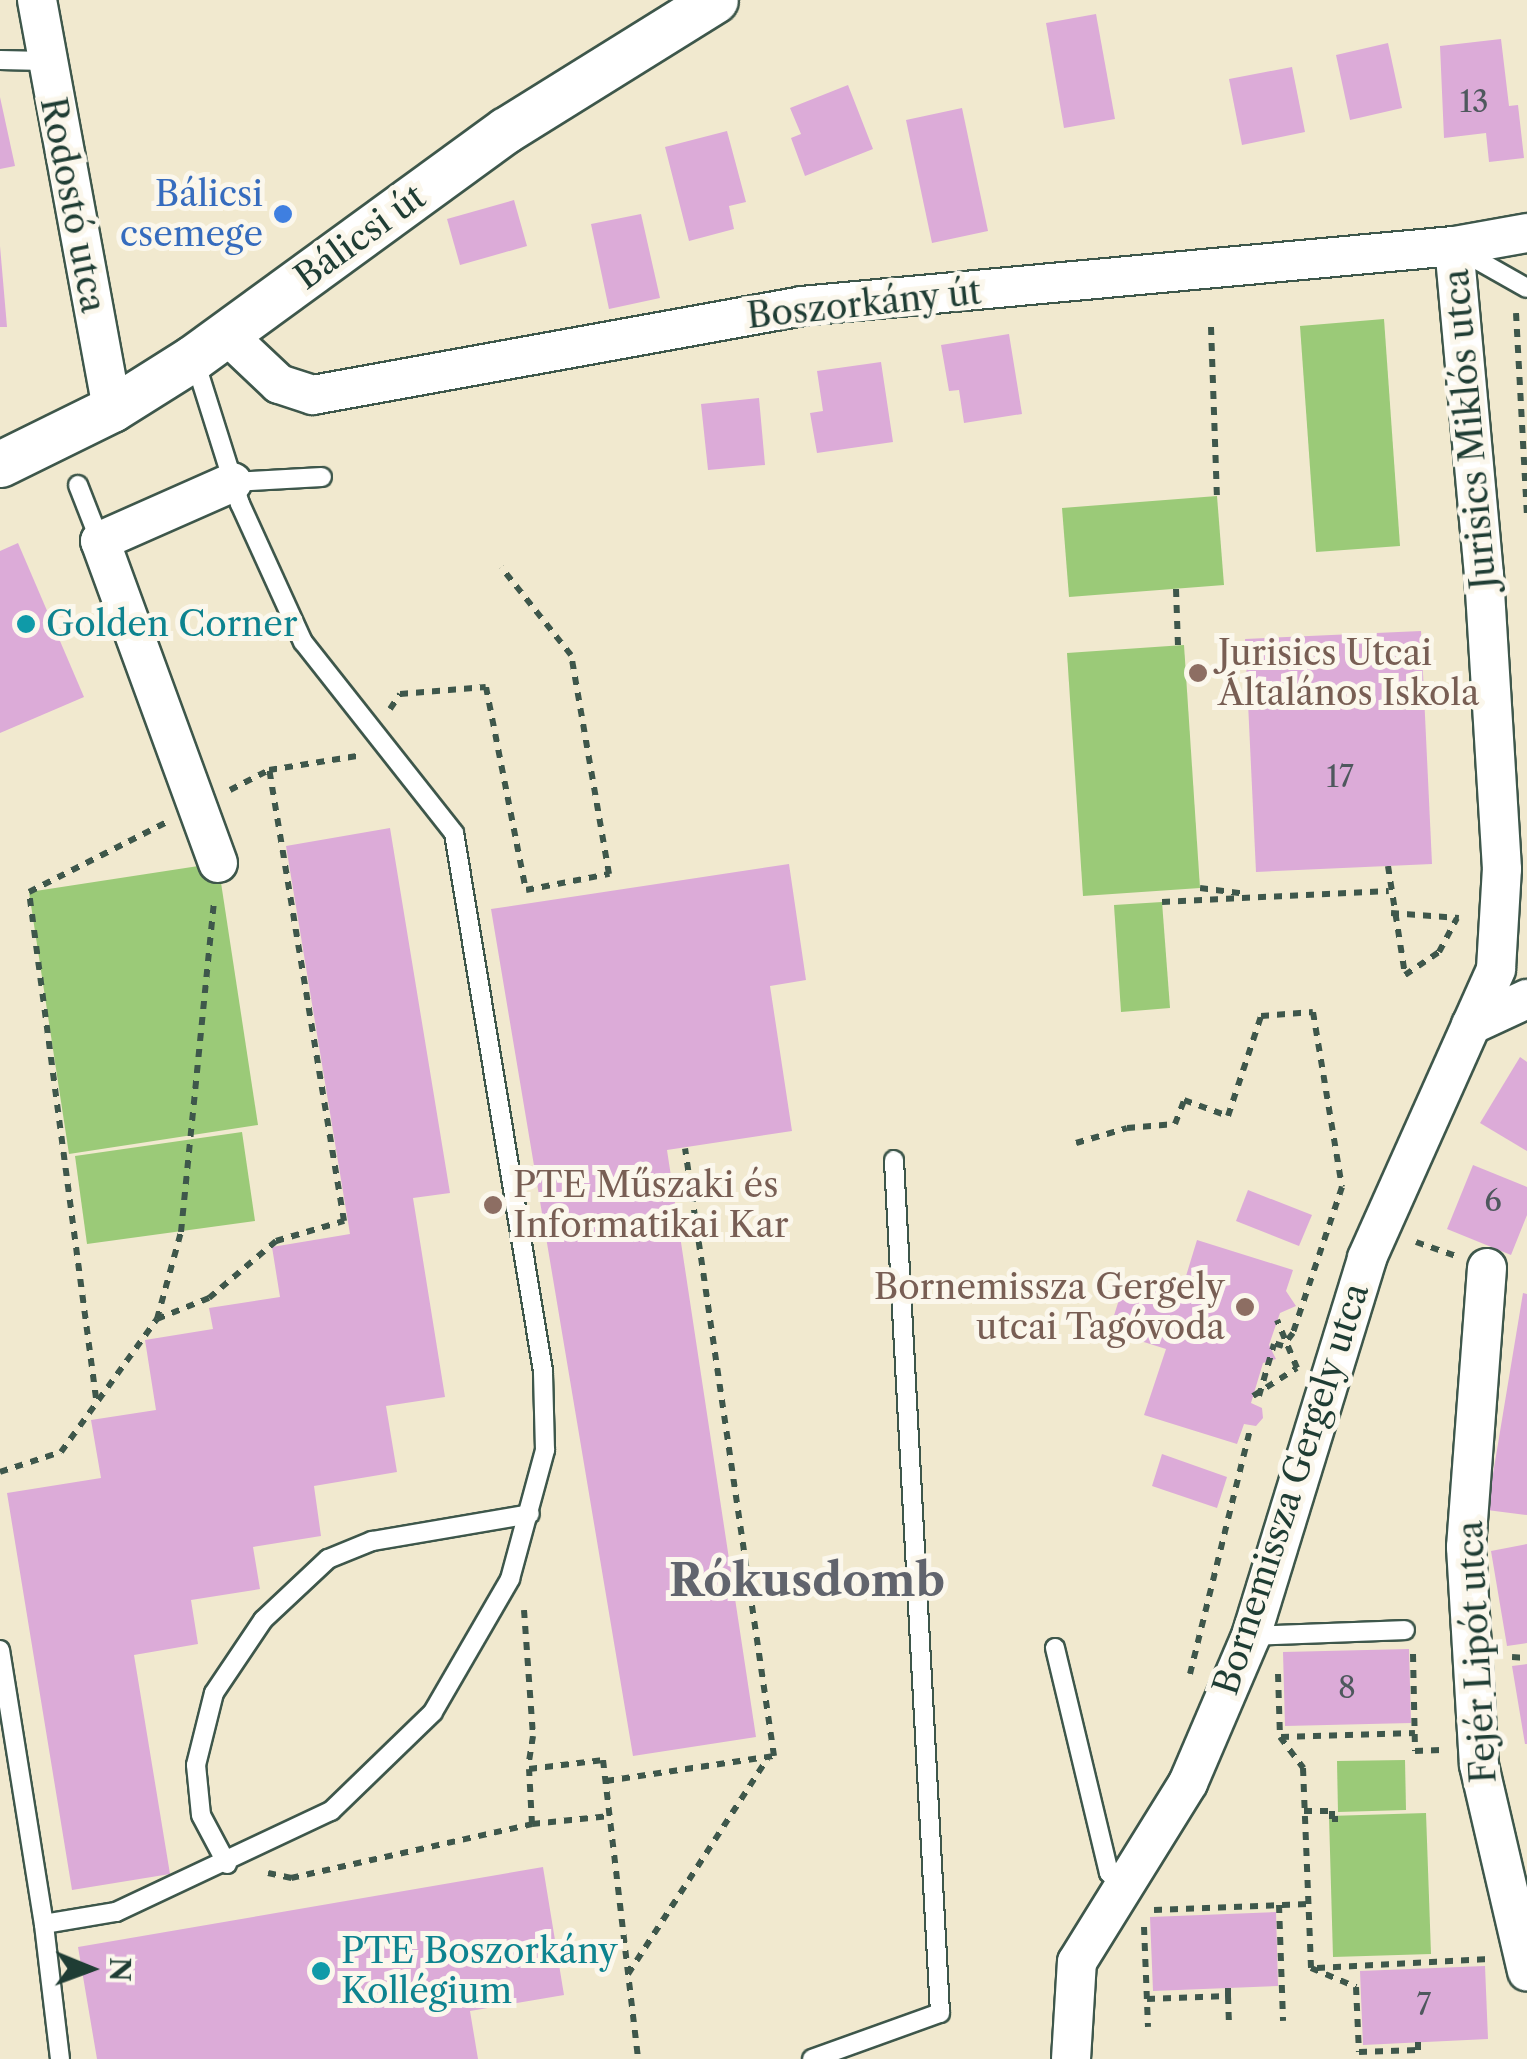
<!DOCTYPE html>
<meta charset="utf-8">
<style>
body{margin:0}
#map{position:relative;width:1527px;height:2059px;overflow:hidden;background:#f1e9cf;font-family:"Libre Caslon Text",serif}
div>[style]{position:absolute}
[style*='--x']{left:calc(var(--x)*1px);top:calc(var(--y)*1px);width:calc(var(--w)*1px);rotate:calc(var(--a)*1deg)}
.green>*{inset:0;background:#9bca78}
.building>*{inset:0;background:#dcabd8}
.path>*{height:6px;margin-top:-3px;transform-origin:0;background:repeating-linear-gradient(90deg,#3e574b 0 8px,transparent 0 16px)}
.roads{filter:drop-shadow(2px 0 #3e574b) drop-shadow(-2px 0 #3e574b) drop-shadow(0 2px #3e574b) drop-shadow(0 -2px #3e574b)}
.service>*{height:18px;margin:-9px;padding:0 9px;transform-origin:9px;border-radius:9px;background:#fff}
.minor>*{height:38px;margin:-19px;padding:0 19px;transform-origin:19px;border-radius:19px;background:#fff}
.tertiary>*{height:45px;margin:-22.5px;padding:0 22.5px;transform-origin:22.5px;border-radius:22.5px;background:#fff}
.path-bridge>*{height:6px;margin-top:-3px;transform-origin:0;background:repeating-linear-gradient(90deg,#3e574b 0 8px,transparent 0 16px)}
.dots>*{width:28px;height:28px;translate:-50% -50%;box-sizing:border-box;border:5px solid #fbf7ec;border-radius:50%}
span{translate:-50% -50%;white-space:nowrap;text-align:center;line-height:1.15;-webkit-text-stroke:10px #fbf7ec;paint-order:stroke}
.number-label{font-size:30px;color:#4e585d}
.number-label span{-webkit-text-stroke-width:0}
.shop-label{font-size:35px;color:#366cbe}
.right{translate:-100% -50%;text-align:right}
.street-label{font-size:35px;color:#1f3d34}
.culture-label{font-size:35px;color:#0d838f}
.left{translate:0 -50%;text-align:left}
.education-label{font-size:35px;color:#785e54}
.district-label{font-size:45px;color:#61646d;font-weight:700}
.north{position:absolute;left:40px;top:1919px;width:100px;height:100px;-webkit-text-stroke:8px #fbf7ec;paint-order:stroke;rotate:91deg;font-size:28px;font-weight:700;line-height:40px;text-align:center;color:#1f3d34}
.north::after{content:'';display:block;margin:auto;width:35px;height:45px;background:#1f3d34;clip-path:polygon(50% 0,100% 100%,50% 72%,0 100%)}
</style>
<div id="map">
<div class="green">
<div style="clip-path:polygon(1384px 319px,1400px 546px,1316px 552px,1300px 326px)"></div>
<div style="clip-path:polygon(1217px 496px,1224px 585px,1069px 597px,1062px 508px)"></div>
<div style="clip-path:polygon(1184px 645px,1200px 888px,1083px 896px,1067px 653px)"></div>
<div style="clip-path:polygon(218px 863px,258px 1125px,69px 1154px,29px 892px)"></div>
<div style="clip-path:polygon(1162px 902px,1170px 1008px,1121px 1012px,1114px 905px)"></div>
<div style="clip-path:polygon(242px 1132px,255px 1221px,87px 1244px,75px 1156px)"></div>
<div style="clip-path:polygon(1405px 1760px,1406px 1810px,1338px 1812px,1337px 1761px)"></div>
<div style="clip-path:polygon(1426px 1813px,1431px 1954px,1333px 1957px,1329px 1816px)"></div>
</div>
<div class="building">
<div style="clip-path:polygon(1096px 14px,1115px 119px,1064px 128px,1046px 23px)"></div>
<div style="clip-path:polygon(1501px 39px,1509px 106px,1518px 105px,1524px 158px,1489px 162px,1486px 133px,1444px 138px,1440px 46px)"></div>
<div style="clip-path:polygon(1388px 43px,1402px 108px,1350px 120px,1336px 55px)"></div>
<div style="clip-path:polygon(1292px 67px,1305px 132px,1242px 145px,1229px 79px)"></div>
<div style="clip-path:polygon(848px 85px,873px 149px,805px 176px,791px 138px,801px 134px,790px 108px)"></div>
<div style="clip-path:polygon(0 97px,15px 166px,0 169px)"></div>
<div style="clip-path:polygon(962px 108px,988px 231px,932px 243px,906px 120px)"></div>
<div style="clip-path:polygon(727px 131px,746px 202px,729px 206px,734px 229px,689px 241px,665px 147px)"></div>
<div style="clip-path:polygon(514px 200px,527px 246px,460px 265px,447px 219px)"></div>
<div style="clip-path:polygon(641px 214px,660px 298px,609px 309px,591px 224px)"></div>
<div style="clip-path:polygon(0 246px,7px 327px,0 327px)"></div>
<div style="clip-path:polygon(1009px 334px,1022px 414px,964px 423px,959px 390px,949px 391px,941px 345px)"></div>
<div style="clip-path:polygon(881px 362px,893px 442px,817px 453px,810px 413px,823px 411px,817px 371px)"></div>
<div style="clip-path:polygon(759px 398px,765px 465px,708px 470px,701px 404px)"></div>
<div style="clip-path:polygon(18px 543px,84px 697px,0 733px,0 551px)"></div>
<div style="clip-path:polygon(1421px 631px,1432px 864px,1256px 872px,1245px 639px)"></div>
<div style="clip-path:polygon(390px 828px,450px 1193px,413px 1198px,445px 1397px,386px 1406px,397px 1472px,314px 1486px,321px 1536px,253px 1547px,260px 1589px,191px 1600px,198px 1644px,134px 1655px,170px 1874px,72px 1890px,7px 1493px,101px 1478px,91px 1420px,156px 1410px,145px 1340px,213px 1329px,209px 1308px,280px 1297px,272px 1247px,350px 1234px,286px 846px)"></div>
<div style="clip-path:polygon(789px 864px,806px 980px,770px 986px,792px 1131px,667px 1150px,756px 1737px,633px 1756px,491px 909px)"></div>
<div style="clip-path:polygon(1520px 1057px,1527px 1062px,1527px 1151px,1480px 1123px)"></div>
<div style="clip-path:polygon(1473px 1165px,1527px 1187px,1527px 1215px,1511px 1255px,1447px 1229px)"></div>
<div style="clip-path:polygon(1248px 1190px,1312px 1215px,1299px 1246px,1236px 1221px)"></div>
<div style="clip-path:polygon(1197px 1240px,1293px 1270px,1286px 1291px,1296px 1306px,1280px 1313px,1269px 1345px,1276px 1359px,1263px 1363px,1251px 1403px,1262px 1408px,1263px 1418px,1256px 1426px,1244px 1424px,1237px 1444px,1144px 1415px,1166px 1349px,1109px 1331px,1125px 1281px,1179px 1299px)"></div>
<div style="clip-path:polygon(1523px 1293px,1527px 1294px,1527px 1515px,1487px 1510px)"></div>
<div style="clip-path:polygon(1162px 1454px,1227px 1477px,1217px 1508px,1152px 1486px)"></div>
<div style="clip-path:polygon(1527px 1544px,1527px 1643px,1507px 1646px,1491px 1551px)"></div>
<div style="clip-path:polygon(1409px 1649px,1411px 1723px,1285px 1726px,1283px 1652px)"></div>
<div style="clip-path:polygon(1527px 1664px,1527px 1744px,1525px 1744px,1512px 1666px)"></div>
<div style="clip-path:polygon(543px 1867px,564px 1995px,470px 2011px,478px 2059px,97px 2059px,78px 1947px)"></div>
<div style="clip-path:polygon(1276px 1912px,1278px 1986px,1153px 1991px,1150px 1917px)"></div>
<div style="clip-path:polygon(1485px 1966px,1488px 2039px,1363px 2045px,1360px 1971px)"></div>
</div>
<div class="path">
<div style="--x:1516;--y:313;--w:205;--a:86.9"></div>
<div style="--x:1211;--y:327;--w:169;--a:88"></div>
<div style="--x:1176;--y:589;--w:57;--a:88"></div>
<div style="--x:390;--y:709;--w:18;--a:-56"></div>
<div style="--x:400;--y:694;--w:86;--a:-4.7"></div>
<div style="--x:486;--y:687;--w:207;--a:78.9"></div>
<div style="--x:526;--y:890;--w:85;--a:-10.9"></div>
<div style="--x:609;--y:874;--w:222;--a:-99.8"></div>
<div style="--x:571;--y:655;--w:112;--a:-128.5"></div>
<div style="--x:230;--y:790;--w:44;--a:-27.1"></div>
<div style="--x:1388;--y:866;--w:110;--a:81.1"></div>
<div style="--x:1405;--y:975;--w:41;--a:-34.1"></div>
<div style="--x:1439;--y:952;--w:38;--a:-62"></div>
<div style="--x:1200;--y:888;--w:47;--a:7.3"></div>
<div style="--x:1162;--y:902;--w:227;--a:-2.8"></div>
<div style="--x:1391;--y:913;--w:68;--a:4.2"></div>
<div style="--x:1076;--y:1143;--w:53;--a:-16.4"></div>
<div style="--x:1127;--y:1128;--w:48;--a:-4.8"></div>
<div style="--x:1175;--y:1124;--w:26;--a:-69"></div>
<div style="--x:1184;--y:1100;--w:47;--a:20"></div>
<div style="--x:1228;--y:1116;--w:105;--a:-71.7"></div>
<div style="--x:1261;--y:1016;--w:52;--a:-4.4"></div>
<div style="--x:1313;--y:1012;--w:177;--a:80.6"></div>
<div style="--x:1342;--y:1187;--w:154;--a:108.6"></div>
<div style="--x:1293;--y:1333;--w:16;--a:128"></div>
<div style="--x:1283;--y:1346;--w:14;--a:-163"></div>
<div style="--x:1416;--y:1242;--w:42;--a:19.3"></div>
<div style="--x:157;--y:1319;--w:90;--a:-74.6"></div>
<div style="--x:181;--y:1232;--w:335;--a:-84.3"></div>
<div style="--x:1259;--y:1396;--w:54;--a:-73.9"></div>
<div style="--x:96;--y:1398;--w:510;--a:-97.54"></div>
<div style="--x:29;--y:892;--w:153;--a:-26.9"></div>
<div style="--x:0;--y:1472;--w:64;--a:-18.2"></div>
<div style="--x:61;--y:1452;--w:164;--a:-54.2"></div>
<div style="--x:157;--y:1319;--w:56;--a:-22"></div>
<div style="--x:209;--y:1298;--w:88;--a:-40.4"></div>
<div style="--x:276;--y:1241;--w:71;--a:-16.4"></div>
<div style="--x:344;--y:1221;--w:457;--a:-99.4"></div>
<div style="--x:269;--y:770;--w:89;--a:-9"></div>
<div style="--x:524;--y:1610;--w:126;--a:85.9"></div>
<div style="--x:533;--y:1736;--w:31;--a:99"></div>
<div style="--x:1413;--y:1654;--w:97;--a:88.8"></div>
<div style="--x:1415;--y:1751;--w:26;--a:-2"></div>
<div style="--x:1512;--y:1657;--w:15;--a:4"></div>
<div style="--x:1190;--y:1674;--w:252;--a:-76.2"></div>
<div style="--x:1278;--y:1674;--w:63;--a:88.2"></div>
<div style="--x:1280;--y:1737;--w:39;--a:53"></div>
<div style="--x:1303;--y:1768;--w:200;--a:87.7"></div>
<div style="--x:1311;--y:1968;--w:49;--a:22.9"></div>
<div style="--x:1356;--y:1987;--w:65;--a:87.4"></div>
<div style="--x:1359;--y:2052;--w:59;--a:-1.9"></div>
<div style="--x:1418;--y:2050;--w:8;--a:-90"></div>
<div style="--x:1281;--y:1737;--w:134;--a:-1.7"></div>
<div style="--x:606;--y:1781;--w:170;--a:-8.5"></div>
<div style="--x:774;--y:1756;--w:614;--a:-98.33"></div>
<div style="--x:1304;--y:1811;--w:28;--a:0"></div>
<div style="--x:1332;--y:1811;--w:8;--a:90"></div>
<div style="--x:1332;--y:1819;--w:6;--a:0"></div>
<div style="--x:532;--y:1824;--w:78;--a:-5.9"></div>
<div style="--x:268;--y:1873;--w:24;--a:12"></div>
<div style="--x:291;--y:1878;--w:247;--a:-12.6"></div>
<div style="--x:532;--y:1824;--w:55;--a:-93.1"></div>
<div style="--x:529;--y:1769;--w:75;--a:-6.9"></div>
<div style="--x:603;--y:1760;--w:301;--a:83.3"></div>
<div style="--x:1279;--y:1905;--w:116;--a:88"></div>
<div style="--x:1154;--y:1910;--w:154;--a:-2.2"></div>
<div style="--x:1144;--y:1927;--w:100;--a:87.7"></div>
<div style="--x:1317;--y:1968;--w:172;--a:-3"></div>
<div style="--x:628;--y:1974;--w:257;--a:-57.1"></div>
<div style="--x:1228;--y:1996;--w:27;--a:88"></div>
<div style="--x:1147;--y:1999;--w:81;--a:-2.1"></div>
<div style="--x:1228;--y:1996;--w:8;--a:-90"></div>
</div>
<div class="roads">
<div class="service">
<div style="--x:0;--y:60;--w:45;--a:1.3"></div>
<div style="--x:1458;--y:249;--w:79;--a:29.5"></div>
<div style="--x:233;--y:482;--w:89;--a:-3.2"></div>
<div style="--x:78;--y:485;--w:60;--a:68.6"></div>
<div style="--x:1251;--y:1636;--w:154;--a:-2.2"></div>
<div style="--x:1055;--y:1648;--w:231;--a:76.5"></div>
<div style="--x:1109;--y:1873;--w:19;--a:32"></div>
<div style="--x:0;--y:1650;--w:278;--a:80.9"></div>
<div style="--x:227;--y:1864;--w:55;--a:-118"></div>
<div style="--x:201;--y:1815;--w:50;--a:-95.7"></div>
<div style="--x:196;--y:1765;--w:74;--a:-76"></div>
<div style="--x:214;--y:1693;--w:88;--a:-56.1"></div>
<div style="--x:263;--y:1620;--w:89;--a:-43.2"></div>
<div style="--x:328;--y:1559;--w:48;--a:-22.2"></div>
<div style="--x:372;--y:1541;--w:160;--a:-9.7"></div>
<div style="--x:60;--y:2059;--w:136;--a:-96.8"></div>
<div style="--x:44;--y:1924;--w:73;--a:-9.5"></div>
<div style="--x:116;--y:1912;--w:238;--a:-25.2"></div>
<div style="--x:331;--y:1811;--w:142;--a:-44.1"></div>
<div style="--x:433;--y:1712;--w:154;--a:-59.9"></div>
<div style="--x:510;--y:1579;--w:134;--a:-74.8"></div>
<div style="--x:545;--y:1450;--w:79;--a:-91.5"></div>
<div style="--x:543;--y:1371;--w:545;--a:-99.39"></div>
<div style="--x:454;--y:833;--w:243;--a:-128.3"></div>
<div style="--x:303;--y:642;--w:152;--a:-114.5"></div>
<div style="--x:240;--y:504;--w:153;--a:-107.5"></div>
<div style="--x:812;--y:2059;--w:136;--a:-19.8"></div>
<div style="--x:940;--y:2013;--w:854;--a:-93.09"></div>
</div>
<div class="minor">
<div style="--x:37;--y:0;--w:416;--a:79.6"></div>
<div style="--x:226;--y:334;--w:73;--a:43.3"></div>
<div style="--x:279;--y:384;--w:36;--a:18"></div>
<div style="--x:313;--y:395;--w:497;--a:-10.3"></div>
<div style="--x:802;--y:306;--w:655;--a:-5.26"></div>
<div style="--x:1454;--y:246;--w:74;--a:-10.1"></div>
<div style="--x:218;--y:863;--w:343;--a:-110.1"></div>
<div style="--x:100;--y:541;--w:145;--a:-23.9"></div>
<div style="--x:1471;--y:1025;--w:62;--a:-24.9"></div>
<div style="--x:1487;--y:1268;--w:280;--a:94.3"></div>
<div style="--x:1466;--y:1547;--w:218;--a:86.6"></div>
<div style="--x:1479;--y:1765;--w:212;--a:76.9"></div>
<div style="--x:1071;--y:2059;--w:97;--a:-86.5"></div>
<div style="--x:1077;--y:1962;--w:211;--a:-58.2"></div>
<div style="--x:1188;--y:1783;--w:160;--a:-66.8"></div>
<div style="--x:1251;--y:1636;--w:395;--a:-72.9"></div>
<div style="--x:1367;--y:1258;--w:316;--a:-65.9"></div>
<div style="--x:1496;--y:969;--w:100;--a:-86.6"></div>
<div style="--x:1502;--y:869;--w:295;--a:-93.5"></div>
<div style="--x:1484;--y:575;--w:330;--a:-95.2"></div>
</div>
<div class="tertiary">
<div style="--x:0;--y:464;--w:125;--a:-26.2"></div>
<div style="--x:112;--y:409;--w:96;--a:-32.2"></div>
<div style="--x:193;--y:358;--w:387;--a:-36.1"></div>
<div style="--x:506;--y:130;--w:246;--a:-31.9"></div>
</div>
</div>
<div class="path-bridge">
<div style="--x:1253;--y:1396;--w:52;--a:-32.5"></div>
<div style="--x:1297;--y:1368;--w:52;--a:-112.6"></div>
</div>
<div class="dots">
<div style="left:283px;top:214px;background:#3f7fe0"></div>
<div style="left:26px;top:624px;background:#0f9aa8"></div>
<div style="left:1198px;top:673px;background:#8d6e63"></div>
<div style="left:493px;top:1205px;background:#8d6e63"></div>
<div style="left:1245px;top:1307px;background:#8d6e63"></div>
<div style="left:321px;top:1971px;background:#0f9aa8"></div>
</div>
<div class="number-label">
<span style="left:1474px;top:102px">13</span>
<span style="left:1340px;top:777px">17</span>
<span style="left:1493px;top:1201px">6</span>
<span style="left:1347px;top:1688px">8</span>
<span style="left:1424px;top:2005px">7</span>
</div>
<div class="shop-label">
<span class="right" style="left:263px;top:214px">Bálicsi<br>csemege</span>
</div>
<div class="street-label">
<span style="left:73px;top:205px;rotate:79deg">Rodostó utca</span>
<span style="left:360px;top:237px;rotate:-36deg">Bálicsi út</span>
<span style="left:864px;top:304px;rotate:-6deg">Boszorkány út</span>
<span style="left:1470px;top:429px;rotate:-95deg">Jurisics Miklós utca</span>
<span style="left:1291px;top:1489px;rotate:-72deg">Bornemissza Gergely utca</span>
<span style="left:1477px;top:1652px;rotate:-93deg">Fejér Lipót utca</span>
</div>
<div class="culture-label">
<span class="left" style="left:46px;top:624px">Golden Corner</span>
<span class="left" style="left:341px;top:1971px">PTE Boszorkány<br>Kollégium</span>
</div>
<div class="education-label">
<span class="left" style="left:1218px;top:673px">Jurisics Utcai<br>Általános Iskola</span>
<span class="left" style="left:513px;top:1205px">PTE Műszaki és<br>Informatikai Kar</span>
<span class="right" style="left:1225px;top:1307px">Bornemissza Gergely<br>utcai Tagóvoda</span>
</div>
<div class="district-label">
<span style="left:807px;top:1581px">Rókusdomb</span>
</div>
<div class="north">N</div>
</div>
